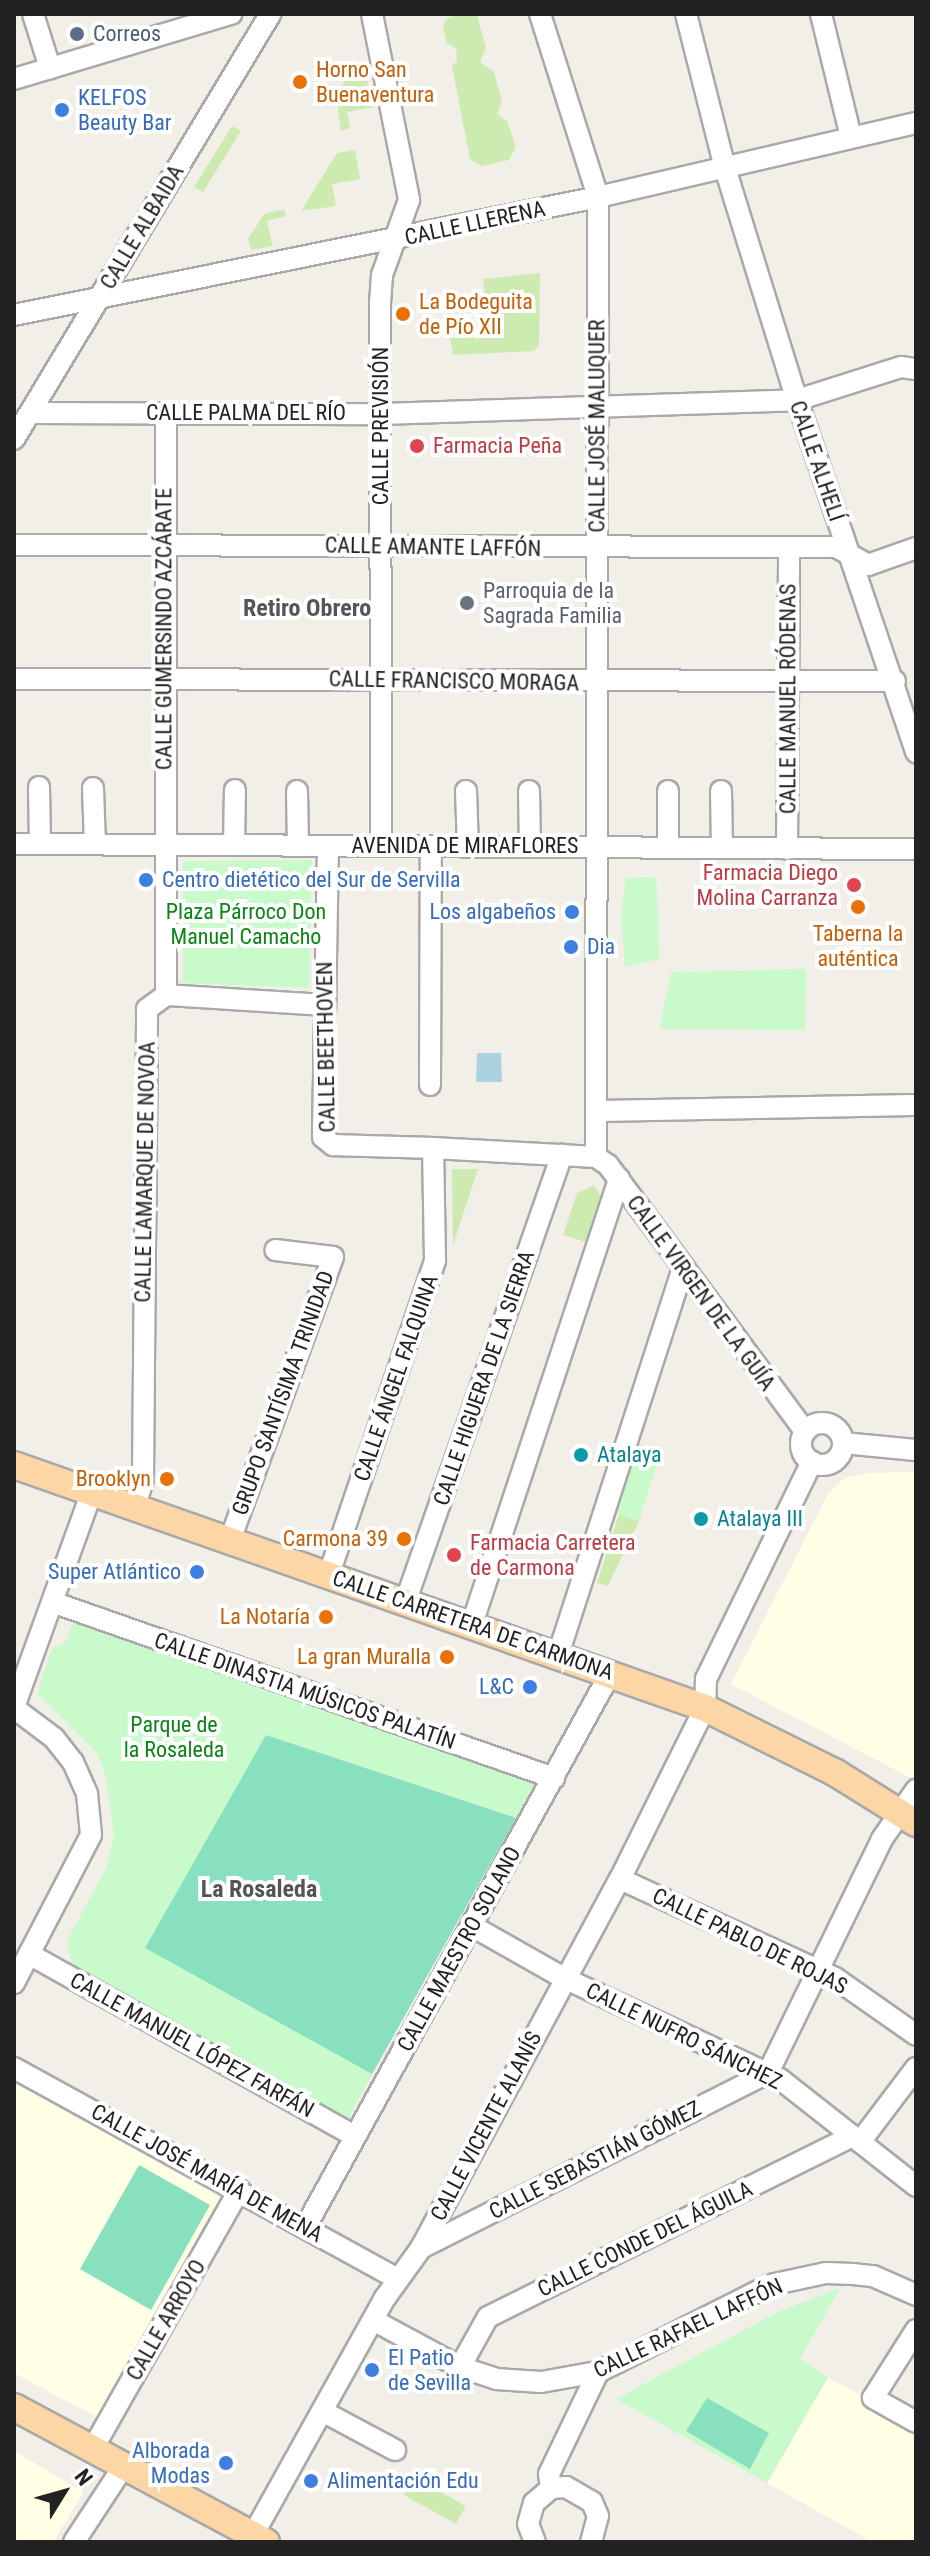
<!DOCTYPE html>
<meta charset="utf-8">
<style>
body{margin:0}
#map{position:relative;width:930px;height:2556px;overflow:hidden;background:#f2efe9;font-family:"Roboto Condensed",sans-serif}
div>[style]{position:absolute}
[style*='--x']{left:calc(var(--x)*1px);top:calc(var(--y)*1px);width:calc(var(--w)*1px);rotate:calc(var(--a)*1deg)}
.education>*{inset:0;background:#ffffe5}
.grass>*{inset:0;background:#cdebb0}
.park>*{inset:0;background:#c8facc}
.pitch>*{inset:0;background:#88e0be}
.water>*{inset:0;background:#aad3df}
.roads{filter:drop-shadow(2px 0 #a9a9a9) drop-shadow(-2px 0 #a9a9a9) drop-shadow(0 2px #a9a9a9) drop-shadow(0 -2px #a9a9a9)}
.minor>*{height:20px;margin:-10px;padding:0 10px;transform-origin:10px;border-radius:10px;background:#fff}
.minor>.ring{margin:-10px;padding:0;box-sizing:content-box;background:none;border:20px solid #fff;border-radius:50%}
.major>*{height:26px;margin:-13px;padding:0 13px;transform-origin:13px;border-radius:13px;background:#fcd6a4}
.dots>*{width:22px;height:22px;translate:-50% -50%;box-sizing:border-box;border:4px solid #fff;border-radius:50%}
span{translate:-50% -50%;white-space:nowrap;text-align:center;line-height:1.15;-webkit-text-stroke:8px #fff;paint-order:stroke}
.service-label{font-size:22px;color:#4e5e75}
.left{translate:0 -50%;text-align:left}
.food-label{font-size:22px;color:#c56008}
.right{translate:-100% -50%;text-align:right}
.shop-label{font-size:22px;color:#366cbe}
.street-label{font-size:22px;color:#222}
.health-label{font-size:22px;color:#be3a42}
.worship-label{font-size:22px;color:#5b616d}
.park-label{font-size:22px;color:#0c8416}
.culture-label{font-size:22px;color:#0d838f}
.neighbourhood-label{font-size:24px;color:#555;font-weight:700}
.frame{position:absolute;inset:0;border:16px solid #222;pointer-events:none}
.north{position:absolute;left:24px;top:2452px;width:80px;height:80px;-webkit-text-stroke:6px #fff;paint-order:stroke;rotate:53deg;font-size:22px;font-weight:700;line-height:32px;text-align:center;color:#222}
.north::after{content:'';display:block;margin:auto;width:28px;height:36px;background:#222;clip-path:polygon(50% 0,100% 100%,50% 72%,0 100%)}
</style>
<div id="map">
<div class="education">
<div style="clip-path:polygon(916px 1472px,916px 1776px,913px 1779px,731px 1684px,829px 1492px,845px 1478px,867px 1473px)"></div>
<div style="clip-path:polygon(14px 2082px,228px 2202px,104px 2421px,14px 2373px)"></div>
<div style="clip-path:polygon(828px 2377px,916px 2427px,916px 2542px,872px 2542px,767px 2483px)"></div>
<div style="clip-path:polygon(14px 2451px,84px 2492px,53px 2542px,14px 2542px)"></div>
</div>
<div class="grass">
<div style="clip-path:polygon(458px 14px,477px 15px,486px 48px,480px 62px,494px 72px,502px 102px,497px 114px,507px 121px,516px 147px,509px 160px,481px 166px,470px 159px,452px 66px,457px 61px,456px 48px,447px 44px,443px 28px,445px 20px)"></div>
<div style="clip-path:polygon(356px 65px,363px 65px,374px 107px,347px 112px,350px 128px,341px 131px,336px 94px)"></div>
<div style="clip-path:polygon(232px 126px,241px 131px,203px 192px,194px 187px)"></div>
<div style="clip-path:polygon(355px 150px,360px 179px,332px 184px,336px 206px,301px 211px,337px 153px)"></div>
<div style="clip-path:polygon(284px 209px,286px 216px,267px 221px,273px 246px,251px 250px,248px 239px,264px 214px)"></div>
<div style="clip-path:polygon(540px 273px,539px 345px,534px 351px,453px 355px,450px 338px,490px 330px,483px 279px)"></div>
<div style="clip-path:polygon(452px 1169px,478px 1169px,453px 1245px)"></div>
<div style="clip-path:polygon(594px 1185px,601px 1196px,586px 1242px,563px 1235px,577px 1193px)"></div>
<div style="clip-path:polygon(619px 1514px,639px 1521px,608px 1586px,597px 1583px)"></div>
<div style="clip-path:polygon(414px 2477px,466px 2506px,456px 2524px,404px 2495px)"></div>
</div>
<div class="park">
<div style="clip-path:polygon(312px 860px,309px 988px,183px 983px,183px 861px)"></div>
<div style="clip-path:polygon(656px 877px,660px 959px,625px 967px,621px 914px,626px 878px)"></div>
<div style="clip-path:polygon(806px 969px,805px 1030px,659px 1029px,671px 972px)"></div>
<div style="clip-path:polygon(633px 1442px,661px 1451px,639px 1521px,611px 1511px)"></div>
<div style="clip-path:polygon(74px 1620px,537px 1780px,516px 1818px,266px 1735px,145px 1948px,372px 2074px,346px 2123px,82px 1977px,72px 1964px,67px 1941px,106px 1868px,114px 1834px,105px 1774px,96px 1752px,37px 1694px,52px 1648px,65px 1643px)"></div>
<div style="clip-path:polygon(840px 2288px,800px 2359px,828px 2377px,767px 2483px,616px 2399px,778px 2312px)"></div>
</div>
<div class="pitch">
<div style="clip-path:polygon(266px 1735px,516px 1818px,372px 2074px,145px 1948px)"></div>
<div style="clip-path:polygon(139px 2165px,210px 2205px,151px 2310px,80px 2269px)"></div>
<div style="clip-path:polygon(707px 2398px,769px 2433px,750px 2469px,686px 2431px)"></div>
</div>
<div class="water">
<div style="clip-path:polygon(477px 1053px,501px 1053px,502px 1082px,476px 1082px)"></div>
</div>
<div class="roads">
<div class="minor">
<div style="--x:33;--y:14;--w:57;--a:72.5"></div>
<div style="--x:372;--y:14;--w:190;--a:78.7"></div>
<div style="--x:409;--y:200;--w:80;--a:109.8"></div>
<div style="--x:382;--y:275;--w:26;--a:94"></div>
<div style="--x:380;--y:301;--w:545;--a:89.89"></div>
<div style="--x:540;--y:14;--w:192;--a:72.4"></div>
<div style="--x:598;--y:197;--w:960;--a:90.12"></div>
<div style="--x:686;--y:14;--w:159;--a:75.8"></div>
<div style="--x:725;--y:168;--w:243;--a:72.8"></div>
<div style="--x:797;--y:400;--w:372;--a:71.3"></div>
<div style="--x:821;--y:14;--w:127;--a:76.3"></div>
<div style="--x:14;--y:79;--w:227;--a:-16.7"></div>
<div style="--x:14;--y:315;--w:596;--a:-11.42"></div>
<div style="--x:598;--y:197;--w:326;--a:-13.1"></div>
<div style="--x:31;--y:413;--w:351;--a:0.2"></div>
<div style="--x:382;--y:414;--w:415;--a:-1.9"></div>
<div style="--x:797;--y:400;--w:109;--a:-17.6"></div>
<div style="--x:901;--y:367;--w:15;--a:8"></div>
<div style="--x:14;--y:439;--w:496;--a:-58.9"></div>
<div style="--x:14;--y:545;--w:822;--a:0.14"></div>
<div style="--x:836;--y:547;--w:37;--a:29"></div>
<div style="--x:868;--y:565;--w:51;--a:-19.5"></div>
<div style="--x:14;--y:679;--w:881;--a:0.13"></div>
<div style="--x:39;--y:787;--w:57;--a:89"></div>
<div style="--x:93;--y:788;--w:56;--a:88"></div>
<div style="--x:297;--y:791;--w:55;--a:89"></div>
<div style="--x:466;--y:791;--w:56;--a:88"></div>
<div style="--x:529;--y:791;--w:56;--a:89"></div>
<div style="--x:668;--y:791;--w:57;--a:90"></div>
<div style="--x:721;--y:791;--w:57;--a:89"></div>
<div style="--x:14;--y:844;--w:902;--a:0.32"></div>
<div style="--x:234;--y:845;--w:55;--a:-89"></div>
<div style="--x:328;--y:846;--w:291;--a:91"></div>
<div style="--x:323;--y:1137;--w:13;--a:39"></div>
<div style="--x:333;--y:1145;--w:100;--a:1.7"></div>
<div style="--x:787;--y:849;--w:300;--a:-89.6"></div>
<div style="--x:166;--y:995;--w:157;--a:3.6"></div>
<div style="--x:430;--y:1085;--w:239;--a:-89.8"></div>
<div style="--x:597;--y:1111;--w:319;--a:-1.1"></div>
<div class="ring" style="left:801px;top:1423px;width:22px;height:22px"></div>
<div style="--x:843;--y:1443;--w:73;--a:5.5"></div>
<div style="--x:135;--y:1507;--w:29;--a:-74"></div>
<div style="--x:143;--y:1479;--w:470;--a:-89.5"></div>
<div style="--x:147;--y:1009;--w:24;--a:-36"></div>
<div style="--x:166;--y:995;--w:582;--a:-90"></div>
<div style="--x:230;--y:1540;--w:301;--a:-70"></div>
<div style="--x:333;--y:1257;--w:58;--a:-173.1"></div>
<div style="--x:329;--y:1574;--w:331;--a:-71.3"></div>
<div style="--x:435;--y:1260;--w:112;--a:-91"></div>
<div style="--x:433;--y:1148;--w:163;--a:3.2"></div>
<div style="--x:596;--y:1157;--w:14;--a:34"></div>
<div style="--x:608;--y:1165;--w:331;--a:53.5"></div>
<div style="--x:406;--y:1600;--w:472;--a:-70.7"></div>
<div style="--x:55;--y:1603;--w:529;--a:19.33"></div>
<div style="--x:472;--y:1624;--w:469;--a:-71.7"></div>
<div style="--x:558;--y:1655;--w:406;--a:-72.1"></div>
<div style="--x:14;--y:1707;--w:229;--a:-70.1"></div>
<div style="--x:14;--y:1708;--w:50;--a:36.9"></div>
<div style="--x:54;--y:1738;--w:31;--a:52"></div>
<div style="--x:73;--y:1762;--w:35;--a:66"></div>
<div style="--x:87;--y:1794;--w:41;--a:84.4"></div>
<div style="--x:91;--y:1835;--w:167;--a:117.5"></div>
<div style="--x:620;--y:1879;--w:237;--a:24.7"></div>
<div style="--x:835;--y:1978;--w:99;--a:35.1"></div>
<div style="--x:472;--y:1926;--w:106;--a:29.5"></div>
<div style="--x:564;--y:1978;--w:238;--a:25.1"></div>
<div style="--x:780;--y:2079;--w:173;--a:38.2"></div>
<div style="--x:29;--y:1954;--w:373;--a:29.2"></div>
<div style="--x:14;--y:2068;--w:438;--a:28.8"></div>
<div style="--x:860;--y:2142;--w:93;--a:-52.9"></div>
<div style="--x:306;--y:2226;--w:632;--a:-61.17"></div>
<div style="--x:421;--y:2248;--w:389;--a:-26.8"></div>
<div style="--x:768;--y:2073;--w:260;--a:-64"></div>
<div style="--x:882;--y:1839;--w:60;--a:-55.2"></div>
<div style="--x:373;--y:2320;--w:99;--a:28.4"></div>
<div style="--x:460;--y:2367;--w:38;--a:18"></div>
<div style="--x:496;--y:2379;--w:45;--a:3.8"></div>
<div style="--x:541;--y:2382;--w:58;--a:-10"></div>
<div style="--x:598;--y:2372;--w:193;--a:-26.8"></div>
<div style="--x:770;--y:2285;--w:57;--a:-12.1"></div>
<div style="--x:826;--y:2273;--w:27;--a:2"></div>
<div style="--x:853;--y:2274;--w:20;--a:6"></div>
<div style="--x:873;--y:2276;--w:47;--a:23.8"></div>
<div style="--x:916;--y:2330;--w:80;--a:122.3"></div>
<div style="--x:873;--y:2398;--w:49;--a:29.2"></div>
<div style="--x:460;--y:2367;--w:57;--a:-60.8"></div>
<div style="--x:488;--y:2317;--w:407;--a:-26.4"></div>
<div style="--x:322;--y:2411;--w:83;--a:28.1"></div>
<div style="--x:92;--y:2450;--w:299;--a:-60.5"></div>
<div style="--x:551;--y:2488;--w:14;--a:-98"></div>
<div style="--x:549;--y:2474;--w:113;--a:-64.3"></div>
<div style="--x:253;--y:2535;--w:271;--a:-60.9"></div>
<div style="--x:385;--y:2298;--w:62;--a:-54.2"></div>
<div style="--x:421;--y:2248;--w:419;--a:-61.7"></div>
<div style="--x:620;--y:1879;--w:191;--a:-63.6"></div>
<div style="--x:705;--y:1708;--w:29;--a:-88"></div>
<div style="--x:706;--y:1679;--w:242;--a:-64"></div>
<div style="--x:74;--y:2542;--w:90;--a:-56.8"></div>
<div style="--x:535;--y:2542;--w:19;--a:-111"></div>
<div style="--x:528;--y:2524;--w:22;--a:-74"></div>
<div style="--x:534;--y:2503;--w:23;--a:-41"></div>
<div style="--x:551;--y:2488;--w:15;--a:-4"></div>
<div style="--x:566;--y:2487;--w:30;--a:30"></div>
<div style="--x:592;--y:2502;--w:15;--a:67"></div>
<div style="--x:598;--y:2516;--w:27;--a:105"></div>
</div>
<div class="major">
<div style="--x:14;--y:1465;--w:732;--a:19.37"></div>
<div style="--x:705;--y:1708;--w:146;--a:26.4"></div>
<div style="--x:836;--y:1773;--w:94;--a:32"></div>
<div style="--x:14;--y:2407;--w:286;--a:28.2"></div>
</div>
</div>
<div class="dots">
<div style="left:77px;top:34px;background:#5c6f8a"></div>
<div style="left:300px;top:82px;background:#e8710a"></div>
<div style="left:62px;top:110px;background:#3f7fe0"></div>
<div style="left:403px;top:314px;background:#e8710a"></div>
<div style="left:417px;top:446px;background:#e0444e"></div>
<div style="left:467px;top:603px;background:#6b7280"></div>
<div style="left:146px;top:880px;background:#3f7fe0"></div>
<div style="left:854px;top:885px;background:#e0444e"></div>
<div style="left:858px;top:907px;background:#e8710a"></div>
<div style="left:572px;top:912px;background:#3f7fe0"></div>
<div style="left:571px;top:947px;background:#3f7fe0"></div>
<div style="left:581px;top:1455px;background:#0f9aa8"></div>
<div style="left:167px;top:1479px;background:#e8710a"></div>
<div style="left:701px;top:1519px;background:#0f9aa8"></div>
<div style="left:404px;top:1539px;background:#e8710a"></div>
<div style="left:454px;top:1555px;background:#e0444e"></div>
<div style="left:197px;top:1572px;background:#3f7fe0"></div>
<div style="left:326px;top:1617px;background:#e8710a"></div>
<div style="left:447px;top:1657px;background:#e8710a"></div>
<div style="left:530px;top:1687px;background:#3f7fe0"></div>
<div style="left:372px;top:2370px;background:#3f7fe0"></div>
<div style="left:226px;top:2463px;background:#3f7fe0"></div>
<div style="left:311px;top:2481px;background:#3f7fe0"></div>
</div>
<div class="service-label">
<span class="left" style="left:93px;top:34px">Correos</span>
</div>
<div class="food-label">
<span class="left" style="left:316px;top:82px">Horno San<br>Buenaventura</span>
<span class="left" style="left:419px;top:314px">La Bodeguita<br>de Pío XII</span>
<span style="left:858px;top:946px">Taberna la<br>auténtica</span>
<span class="right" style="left:151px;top:1479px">Brooklyn</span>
<span class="right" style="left:388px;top:1539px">Carmona 39</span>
<span class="right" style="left:310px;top:1617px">La Notaría</span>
<span class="right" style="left:431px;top:1657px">La gran Muralla</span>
</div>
<div class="shop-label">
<span class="left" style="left:78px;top:110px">KELFOS<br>Beauty Bar</span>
<span class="left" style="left:162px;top:880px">Centro dietético del Sur de Servilla</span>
<span class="right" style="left:556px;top:912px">Los algabeños</span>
<span class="left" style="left:587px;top:947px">Dia</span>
<span class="right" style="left:181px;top:1572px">Super Atlántico</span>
<span class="right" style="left:514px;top:1687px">L&amp;C</span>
<span class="left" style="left:388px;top:2370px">El Patio<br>de Sevilla</span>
<span class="right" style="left:210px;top:2463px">Alborada<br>Modas</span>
<span class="left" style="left:327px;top:2481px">Alimentación Edu</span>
</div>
<div class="street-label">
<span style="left:475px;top:223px;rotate:-12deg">CALLE LLERENA</span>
<span style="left:142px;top:227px;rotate:-59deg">CALLE ALBAIDA</span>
<span style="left:246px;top:413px">CALLE PALMA DEL RÍO</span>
<span style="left:381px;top:426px;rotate:-90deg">CALLE PREVISIÓN</span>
<span style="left:597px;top:426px;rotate:-90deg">CALLE JOSÉ MALUQUER</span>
<span style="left:817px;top:461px;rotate:71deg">CALLE ALHELÍ</span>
<span style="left:433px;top:547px;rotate:1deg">CALLE AMANTE LAFFÓN</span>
<span style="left:164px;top:629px;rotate:-90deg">CALLE GUMERSINDO AZCÁRATE</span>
<span style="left:454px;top:681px;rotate:1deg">CALLE FRANCISCO MORAGA</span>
<span style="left:788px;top:699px;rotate:-90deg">CALLE MANUEL RÓDENAS</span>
<span style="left:465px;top:846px">AVENIDA DE MIRAFLORES</span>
<span style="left:326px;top:1047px;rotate:-91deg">CALLE BEETHOVEN</span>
<span style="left:145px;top:1172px;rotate:-89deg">CALLE LAMARQUE DE NOVOA</span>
<span style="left:701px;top:1293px;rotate:54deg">CALLE VIRGEN DE LA GUÍA</span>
<span style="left:396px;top:1378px;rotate:-71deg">CALLE ÁNGEL FALQUINA</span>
<span style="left:484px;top:1378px;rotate:-71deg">CALLE HIGUERA DE LA SIERRA</span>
<span style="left:283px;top:1393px;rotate:-70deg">GRUPO SANTÍSIMA TRINIDAD</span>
<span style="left:473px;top:1625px;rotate:19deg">CALLE CARRETERA DE CARMONA</span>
<span style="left:305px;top:1691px;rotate:19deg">CALLE DINASTIA MÚSICOS PALATÍN</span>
<span style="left:750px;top:1941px;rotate:26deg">CALLE PABLO DE ROJAS</span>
<span style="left:459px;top:1949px;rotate:-61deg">CALLE MAESTRO SOLANO</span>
<span style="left:684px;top:2036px;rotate:26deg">CALLE NUFRO SÁNCHEZ</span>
<span style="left:192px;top:2045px;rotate:29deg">CALLE MANUEL LÓPEZ FARFÁN</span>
<span style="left:486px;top:2126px;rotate:-62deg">CALLE VICENTE ALANÍS</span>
<span style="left:595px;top:2160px;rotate:-27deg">CALLE SEBASTIÁN GÓMEZ</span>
<span style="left:207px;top:2173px;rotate:29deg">CALLE JOSÉ MARÍA DE MENA</span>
<span style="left:645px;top:2239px;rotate:-26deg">CALLE CONDE DEL ÁGUILA</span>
<span style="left:166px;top:2320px;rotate:-60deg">CALLE ARROYO</span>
<span style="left:688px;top:2328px;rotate:-25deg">CALLE RAFAEL LAFFÓN</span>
</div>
<div class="health-label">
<span class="left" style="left:433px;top:446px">Farmacia Peña</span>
<span class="right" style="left:838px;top:885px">Farmacia Diego<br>Molina Carranza</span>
<span class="left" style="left:470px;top:1555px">Farmacia Carretera<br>de Carmona</span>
</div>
<div class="worship-label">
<span class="left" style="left:483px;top:603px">Parroquia de la<br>Sagrada Familia</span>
</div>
<div class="park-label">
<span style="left:246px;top:924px">Plaza Párroco Don<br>Manuel Camacho</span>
<span style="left:174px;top:1737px">Parque de<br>la Rosaleda</span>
</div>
<div class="culture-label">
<span class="left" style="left:597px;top:1455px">Atalaya</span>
<span class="left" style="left:717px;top:1519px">Atalaya III</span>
</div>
<div class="neighbourhood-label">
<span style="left:307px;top:609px">Retiro Obrero</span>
<span style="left:259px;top:1890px">La Rosaleda</span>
</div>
<div class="frame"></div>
<div class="north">N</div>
</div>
